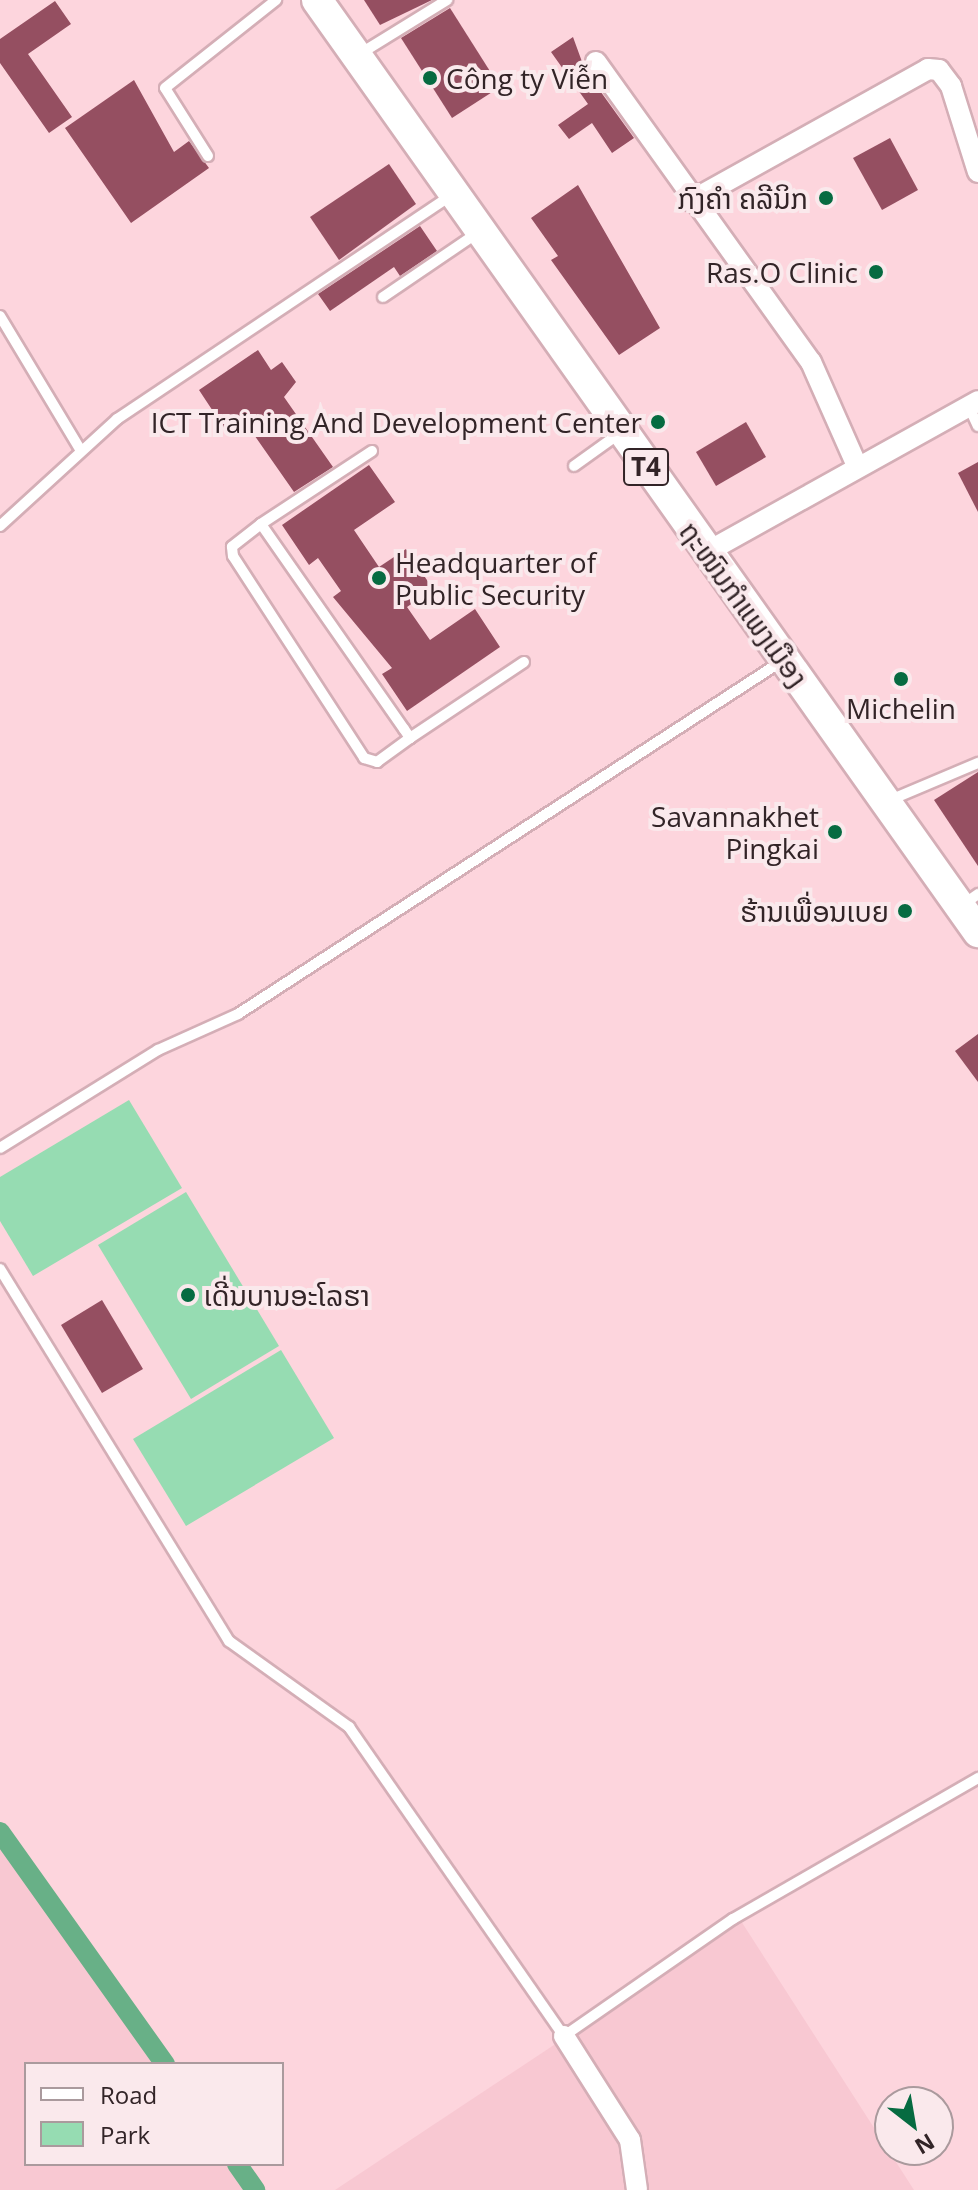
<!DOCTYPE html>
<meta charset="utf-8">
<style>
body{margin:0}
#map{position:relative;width:978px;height:2190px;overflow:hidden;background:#fdd5dd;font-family:"Open Sans","Noto Sans Lao",sans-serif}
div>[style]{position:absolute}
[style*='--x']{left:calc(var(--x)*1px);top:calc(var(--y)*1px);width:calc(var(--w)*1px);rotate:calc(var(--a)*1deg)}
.built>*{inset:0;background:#f8c8d2}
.green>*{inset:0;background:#96dcb2}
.canal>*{height:20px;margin:-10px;padding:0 10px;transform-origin:10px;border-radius:10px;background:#68b087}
.building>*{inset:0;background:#954f61}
.roads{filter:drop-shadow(2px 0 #d4aeb6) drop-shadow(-2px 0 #d4aeb6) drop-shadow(0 2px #d4aeb6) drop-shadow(0 -2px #d4aeb6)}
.service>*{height:10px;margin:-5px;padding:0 5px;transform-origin:5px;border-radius:5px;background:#fff}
.minor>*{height:20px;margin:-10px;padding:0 10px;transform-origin:10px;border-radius:10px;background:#fff}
.primary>*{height:30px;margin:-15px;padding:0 15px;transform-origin:15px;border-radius:15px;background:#fff}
.dots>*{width:22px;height:22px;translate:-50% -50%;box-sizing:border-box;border:4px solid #fae9ec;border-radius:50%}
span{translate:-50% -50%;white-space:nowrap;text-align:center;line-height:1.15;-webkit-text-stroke:8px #fae9ec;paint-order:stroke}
.shield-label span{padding:2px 6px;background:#fae9ec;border:2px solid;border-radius:6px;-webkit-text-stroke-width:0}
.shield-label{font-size:26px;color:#322427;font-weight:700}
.poi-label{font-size:28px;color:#322427}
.left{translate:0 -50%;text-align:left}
.right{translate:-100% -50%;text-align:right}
.street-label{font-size:28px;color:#322427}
.legend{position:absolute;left:24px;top:2062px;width:260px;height:104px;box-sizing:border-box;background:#fae9ec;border:2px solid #aa9a9d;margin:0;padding:10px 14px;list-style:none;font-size:24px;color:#322427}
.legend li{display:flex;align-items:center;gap:16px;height:40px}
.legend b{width:40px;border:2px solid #aa9a9d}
.north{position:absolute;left:874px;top:2086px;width:80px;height:80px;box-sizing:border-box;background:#fae9ec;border:2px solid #aa9a9d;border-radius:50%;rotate:149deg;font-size:22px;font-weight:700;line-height:32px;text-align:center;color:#322427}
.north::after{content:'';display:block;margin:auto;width:28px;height:36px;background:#066b41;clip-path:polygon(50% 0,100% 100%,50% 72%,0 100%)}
</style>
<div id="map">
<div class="built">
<div style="clip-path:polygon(0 1832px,165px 2064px,26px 2064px,26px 2164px,237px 2164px,255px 2190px,0 2190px)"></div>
<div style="clip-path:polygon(741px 1921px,914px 2190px,335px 2190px)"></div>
</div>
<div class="green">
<div style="clip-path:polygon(129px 1100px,182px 1188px,33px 1276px,0 1221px,0 1177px)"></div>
<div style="clip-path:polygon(186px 1192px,279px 1346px,191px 1399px,98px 1245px)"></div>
<div style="clip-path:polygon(281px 1350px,334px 1438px,186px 1526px,133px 1439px)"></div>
</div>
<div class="canal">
<div style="--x:0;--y:1832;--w:285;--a:54.6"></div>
<div style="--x:237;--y:2164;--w:32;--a:55"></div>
</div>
<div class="building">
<div style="clip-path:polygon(364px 0,432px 0,380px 25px)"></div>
<div style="clip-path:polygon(55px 1px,71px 24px,28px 54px,72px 117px,49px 133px,0 63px,0 39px)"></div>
<div style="clip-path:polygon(450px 8px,500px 87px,452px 118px,401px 38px)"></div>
<div style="clip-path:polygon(573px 37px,585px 70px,634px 138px,612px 153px,592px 123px,569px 139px,558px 125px,588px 104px,551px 52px)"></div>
<div style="clip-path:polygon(134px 80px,174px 152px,189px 141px,209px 168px,131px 223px,65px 128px)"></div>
<div style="clip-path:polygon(890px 138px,918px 190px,882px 210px,853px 158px)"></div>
<div style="clip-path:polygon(389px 164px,416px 204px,339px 260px,310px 217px)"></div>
<div style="clip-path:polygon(578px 185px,660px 328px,619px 355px,551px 260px,558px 256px,531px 218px)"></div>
<div style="clip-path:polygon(420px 226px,437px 251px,400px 276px,394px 267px,330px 311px,318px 294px)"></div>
<div style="clip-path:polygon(258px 350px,271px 370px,282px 362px,296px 382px,284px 397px,333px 467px,294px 492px,245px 422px,228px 434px,199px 390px)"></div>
<div style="clip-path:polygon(746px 422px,766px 457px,716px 486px,696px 452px)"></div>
<div style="clip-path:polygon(978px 462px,978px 512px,958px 473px)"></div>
<div style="clip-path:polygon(369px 465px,395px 502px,354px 530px,379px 567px,406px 549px,433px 589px,407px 607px,430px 640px,475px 609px,500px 647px,407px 711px,382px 674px,392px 668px,333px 597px,341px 591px,318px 558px,309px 565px,282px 525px)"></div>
<div style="clip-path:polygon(978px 772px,978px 866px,934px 800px)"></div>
<div style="clip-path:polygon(978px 1034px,978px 1082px,955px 1051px)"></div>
<div style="clip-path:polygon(102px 1300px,143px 1369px,102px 1393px,61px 1325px)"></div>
</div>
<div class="roads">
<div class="service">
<div style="--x:358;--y:55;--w:105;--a:-31.7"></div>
<div style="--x:208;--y:156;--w:80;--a:-122.3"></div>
<div style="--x:165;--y:88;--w:142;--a:-38.4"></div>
<div style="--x:383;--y:297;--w:114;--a:-34.2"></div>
<div style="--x:0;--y:316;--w:155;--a:59"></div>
<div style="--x:969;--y:407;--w:21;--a:65"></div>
<div style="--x:372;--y:451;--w:133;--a:146.7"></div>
<div style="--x:261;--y:524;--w:250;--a:55.1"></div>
<div style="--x:404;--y:729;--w:11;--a:56"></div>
<div style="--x:410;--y:738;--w:137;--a:-33.7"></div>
<div style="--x:574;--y:466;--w:57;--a:-35.7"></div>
<div style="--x:261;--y:524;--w:37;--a:142"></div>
<div style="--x:232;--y:547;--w:9;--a:84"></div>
<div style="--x:233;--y:556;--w:241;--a:57"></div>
<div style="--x:364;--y:758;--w:14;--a:17"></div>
<div style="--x:377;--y:762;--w:41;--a:-36"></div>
<div style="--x:0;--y:526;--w:159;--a:-42.4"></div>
<div style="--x:117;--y:419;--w:402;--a:-33.8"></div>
<div style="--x:888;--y:801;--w:98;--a:-22.9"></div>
<div style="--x:961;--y:906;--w:21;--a:-35"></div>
<div style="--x:0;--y:1148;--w:186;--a:-31.8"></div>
<div style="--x:158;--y:1050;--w:88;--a:-24.2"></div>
<div style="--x:238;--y:1014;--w:648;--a:-32.98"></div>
<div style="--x:0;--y:1269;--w:437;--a:58.4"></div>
<div style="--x:229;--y:1641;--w:148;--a:35.6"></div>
<div style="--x:349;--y:1727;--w:376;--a:55.2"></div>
<div style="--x:564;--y:2036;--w:206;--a:-34.7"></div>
<div style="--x:733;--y:1919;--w:283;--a:-29.9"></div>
</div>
<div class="minor">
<div style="--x:596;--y:62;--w:369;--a:54.4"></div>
<div style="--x:811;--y:362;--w:114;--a:66.1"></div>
<div style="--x:691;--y:201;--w:271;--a:-29.1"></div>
<div style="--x:928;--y:69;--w:11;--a:5"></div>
<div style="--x:939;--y:70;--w:20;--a:53"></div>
<div style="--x:951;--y:86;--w:90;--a:72.6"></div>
<div style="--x:707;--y:552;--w:310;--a:-29.1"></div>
<div style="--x:564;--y:2036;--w:123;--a:57.6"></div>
<div style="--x:630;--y:2140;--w:50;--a:82"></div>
</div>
<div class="primary">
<div style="--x:317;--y:0;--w:1143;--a:54.65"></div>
</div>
</div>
<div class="dots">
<div style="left:430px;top:78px;background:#066b41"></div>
<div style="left:826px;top:198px;background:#066b41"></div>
<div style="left:876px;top:272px;background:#066b41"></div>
<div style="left:658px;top:422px;background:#066b41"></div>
<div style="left:379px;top:578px;background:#066b41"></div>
<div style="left:901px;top:679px;background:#066b41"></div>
<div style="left:835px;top:832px;background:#066b41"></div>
<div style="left:905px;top:911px;background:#066b41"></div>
<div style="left:188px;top:1295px;background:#066b41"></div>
</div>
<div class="shield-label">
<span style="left:646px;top:467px">T4</span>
</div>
<div class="poi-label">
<span class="left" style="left:446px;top:78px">Công ty Viễn</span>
<span class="right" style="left:808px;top:198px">ກົງຄຳ ຄລີນິກ</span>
<span class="right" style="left:858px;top:272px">Ras.O Clinic</span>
<span class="right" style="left:642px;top:422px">ICT Training And Development Center</span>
<span class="left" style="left:395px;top:578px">Headquarter of<br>Public Security</span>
<span style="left:901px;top:708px">Michelin</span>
<span class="right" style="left:819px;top:832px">Savannakhet<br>Pingkai</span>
<span class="right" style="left:889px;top:911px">ຮ້ານເພື່ອນເບຍ</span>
<span class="left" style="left:204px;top:1295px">ເດີ່ນບານອະໂລຮາ</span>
</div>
<div class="street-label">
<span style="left:744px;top:604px;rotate:54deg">ຖະໜົນກຳແພງເມືອງ</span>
</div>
<ul class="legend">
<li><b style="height:10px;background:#fff"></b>Road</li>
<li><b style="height:22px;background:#96dcb2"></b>Park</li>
</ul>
<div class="north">N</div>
</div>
